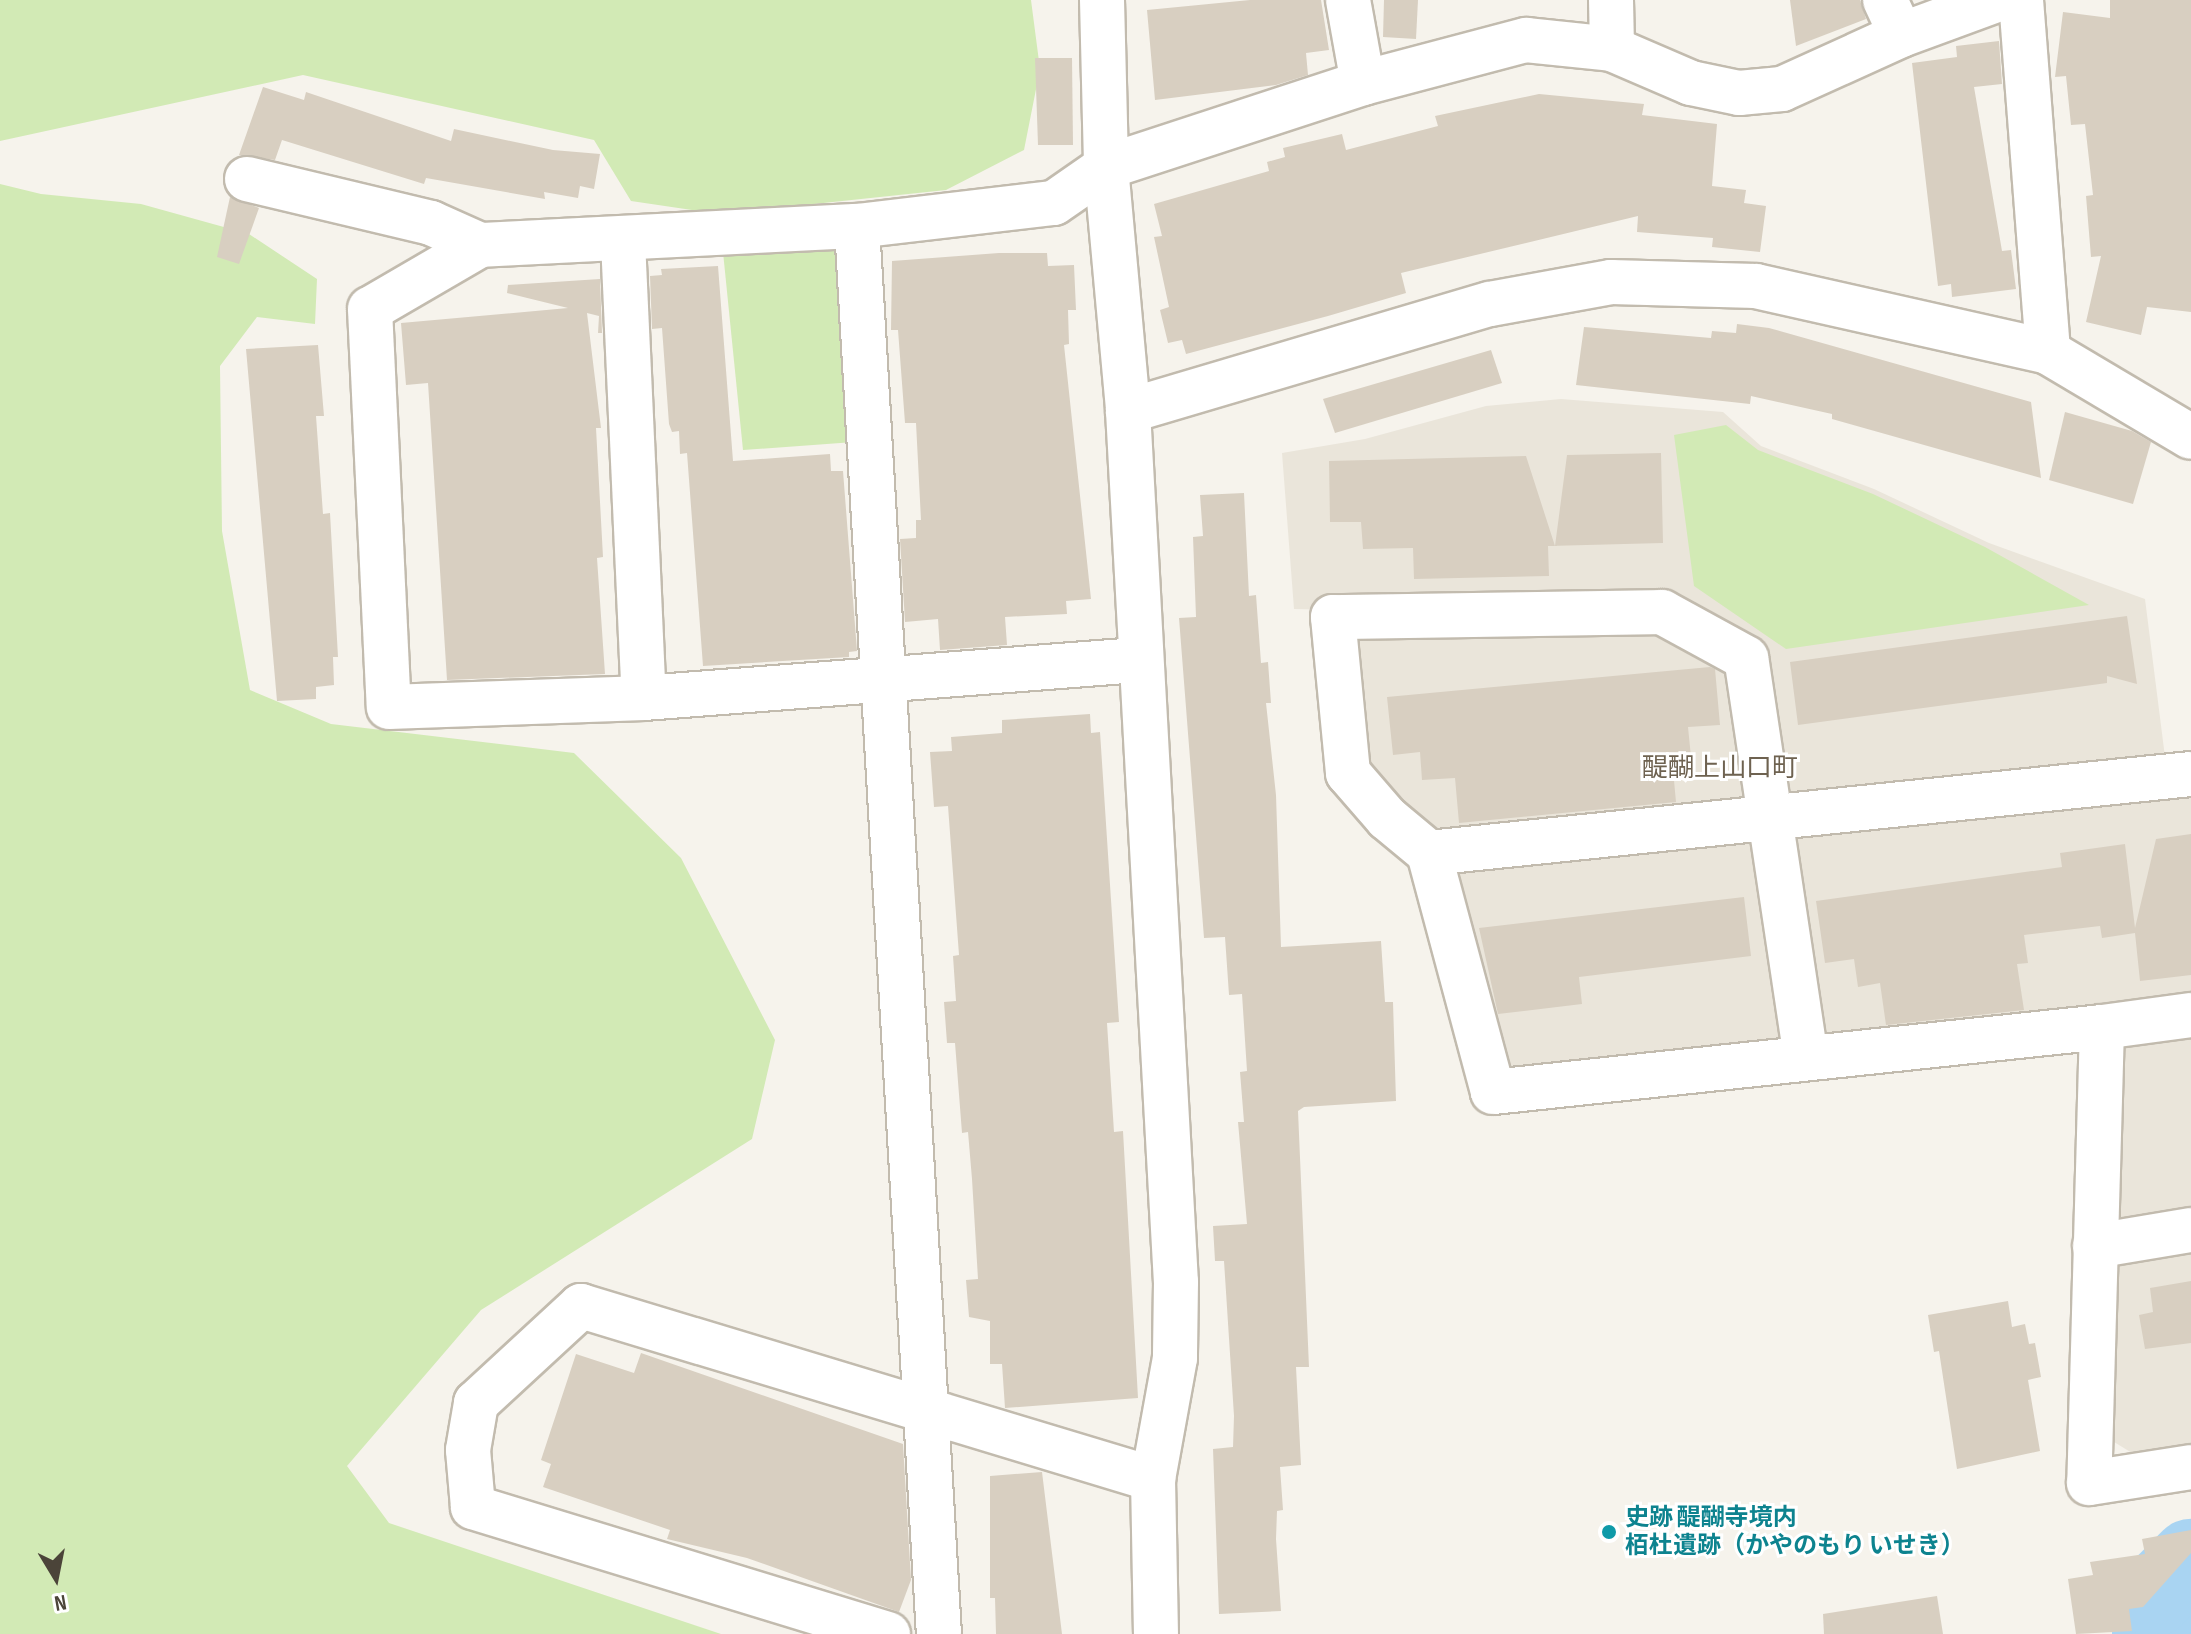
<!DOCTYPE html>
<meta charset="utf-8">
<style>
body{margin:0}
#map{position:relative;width:2191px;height:1634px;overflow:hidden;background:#f6f3ec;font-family:"Sofia Sans Condensed","Noto Sans JP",sans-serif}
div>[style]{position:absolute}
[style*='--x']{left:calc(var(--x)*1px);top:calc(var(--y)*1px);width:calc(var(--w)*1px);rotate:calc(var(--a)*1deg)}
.residential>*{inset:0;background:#eae5da}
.green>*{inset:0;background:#d2eab5}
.river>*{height:80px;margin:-40px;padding:0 40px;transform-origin:40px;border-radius:40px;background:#a9d4f2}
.building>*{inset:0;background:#d8cfc1}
.roads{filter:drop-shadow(2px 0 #c2bbae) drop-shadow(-2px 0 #c2bbae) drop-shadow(0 2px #c2bbae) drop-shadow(0 -2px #c2bbae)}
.street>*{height:44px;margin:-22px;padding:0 22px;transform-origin:22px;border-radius:22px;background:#fff}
.dots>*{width:22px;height:22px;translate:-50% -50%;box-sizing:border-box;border:4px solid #fff;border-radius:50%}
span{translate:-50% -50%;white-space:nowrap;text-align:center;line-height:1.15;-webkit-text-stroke:6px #fff;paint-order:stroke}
.culture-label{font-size:24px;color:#0d838f;font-weight:700}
.left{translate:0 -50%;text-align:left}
.neighbourhood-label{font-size:26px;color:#6e6250}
.north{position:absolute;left:16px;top:1538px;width:80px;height:80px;-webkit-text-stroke:6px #fff;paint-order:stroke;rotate:170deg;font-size:22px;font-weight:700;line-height:32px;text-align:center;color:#4b4439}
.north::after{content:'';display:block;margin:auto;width:28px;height:36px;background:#4b4439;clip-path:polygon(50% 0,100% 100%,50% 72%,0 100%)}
</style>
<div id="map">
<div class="residential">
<div style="clip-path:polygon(1561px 399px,1723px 412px,1761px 446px,1874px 489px,1989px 543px,2145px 599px,2165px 757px,2191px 756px,2191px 1450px,2132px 1453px,2106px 1437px,2112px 1012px,1505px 1073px,1394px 807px,1367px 765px,1341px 610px,1294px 609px,1282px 453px,1365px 439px,1486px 406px)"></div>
</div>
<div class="green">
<div style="clip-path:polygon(0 0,1031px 0,1040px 69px,1024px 150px,946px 190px,719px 214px,631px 201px,594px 140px,303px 75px,0 141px)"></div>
<div style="clip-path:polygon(0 184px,41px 194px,141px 204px,249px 234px,317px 279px,315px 324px,257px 317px,220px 366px,222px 531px,250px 690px,331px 724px,574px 753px,681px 858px,775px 1040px,752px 1139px,481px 1310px,347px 1466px,389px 1523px,721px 1634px,0 1634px)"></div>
<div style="clip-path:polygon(822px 242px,840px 255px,854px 442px,743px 450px,723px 252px)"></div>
<div style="clip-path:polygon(1726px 425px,1758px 450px,1873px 494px,1985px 547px,2089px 605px,1786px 649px,1694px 586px,1674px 435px)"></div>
</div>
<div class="river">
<div style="--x:2152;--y:1634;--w:37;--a:-88"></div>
<div style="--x:2153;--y:1597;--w:54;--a:-45"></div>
</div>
<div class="building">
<div style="clip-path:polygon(1250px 0,1321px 0,1329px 50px,1306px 53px,1308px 75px,1276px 85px,1155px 100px,1147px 10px)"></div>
<div style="clip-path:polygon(1384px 0,1418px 0,1416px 39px,1383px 37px)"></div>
<div style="clip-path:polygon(1790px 0,1860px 0,1866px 19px,1796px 46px)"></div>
<div style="clip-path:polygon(2110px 0,2191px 0,2191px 312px,2147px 307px,2141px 335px,2086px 322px,2101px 256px,2091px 257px,2086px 196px,2093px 195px,2085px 124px,2071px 125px,2066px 76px,2055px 77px,2063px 12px,2110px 18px)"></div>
<div style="clip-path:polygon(1999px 41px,2002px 84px,1974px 87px,2002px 251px,2011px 250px,2016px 289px,1952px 297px,1951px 284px,1938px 286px,1912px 63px,1957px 57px,1956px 46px)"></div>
<div style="clip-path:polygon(1035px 58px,1072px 58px,1073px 145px,1038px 145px)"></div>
<div style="clip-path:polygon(263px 87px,304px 100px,306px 92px,451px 141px,454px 129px,553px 150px,600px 154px,594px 189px,580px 186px,578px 198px,544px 192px,545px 199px,426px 178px,424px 184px,282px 140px,275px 160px,239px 155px)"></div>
<div style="clip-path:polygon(1539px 94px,1644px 104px,1642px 115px,1717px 124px,1712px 186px,1746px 190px,1744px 203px,1766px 206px,1760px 252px,1712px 247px,1713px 238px,1637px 232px,1638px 216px,1401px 273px,1406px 293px,1328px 316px,1186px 354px,1182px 340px,1168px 343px,1160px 310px,1169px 307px,1154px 237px,1162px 236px,1154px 204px,1269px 171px,1267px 162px,1285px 157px,1283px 148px,1342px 134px,1346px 150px,1438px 126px,1435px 116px)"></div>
<div style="clip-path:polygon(230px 197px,259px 208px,239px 264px,217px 257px)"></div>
<div style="clip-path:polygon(999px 253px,1047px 253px,1048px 266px,1074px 265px,1076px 310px,1068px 310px,1069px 344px,1064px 345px,1091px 599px,1066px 601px,1067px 614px,1005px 617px,1007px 645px,940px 650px,938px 619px,905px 622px,900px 539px,916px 538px,916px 520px,921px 520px,916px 423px,905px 423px,898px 330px,891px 330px,892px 261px)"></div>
<div style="clip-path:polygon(718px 266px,733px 461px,830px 454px,831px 471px,843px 471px,857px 651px,849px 652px,849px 657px,703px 666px,687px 453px,680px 454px,679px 431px,672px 432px,669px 424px,662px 328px,652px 329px,650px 276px,662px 275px,661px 269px)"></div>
<div style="clip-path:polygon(600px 279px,602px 333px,598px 333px,599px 316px,587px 313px,601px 428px,596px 428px,603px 557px,597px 558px,605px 674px,447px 680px,428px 383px,406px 385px,401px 323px,568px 308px,507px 293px,508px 285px)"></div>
<div style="clip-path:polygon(1737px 324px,1769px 328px,2031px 402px,2041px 478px,1832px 419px,1832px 414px,1751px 396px,1750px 404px,1576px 385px,1584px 327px,1711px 338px,1712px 331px,1736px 333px)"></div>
<div style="clip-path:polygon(318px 345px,324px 416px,316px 416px,323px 514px,330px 513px,338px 657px,333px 657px,334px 685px,316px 687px,316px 699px,277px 701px,246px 349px)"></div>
<div style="clip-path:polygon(1491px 350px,1502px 383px,1335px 433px,1323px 399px)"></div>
<div style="clip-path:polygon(2065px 412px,2132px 431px,2151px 442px,2133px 504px,2049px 480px)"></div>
<div style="clip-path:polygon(1661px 453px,1663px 543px,1548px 546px,1549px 576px,1414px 579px,1413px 548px,1363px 549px,1361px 522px,1330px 522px,1329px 461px,1526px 456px,1555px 546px,1567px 455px)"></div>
<div style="clip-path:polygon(1244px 493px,1249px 596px,1256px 595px,1261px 663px,1268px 662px,1271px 703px,1266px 703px,1276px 795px,1281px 947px,1381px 941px,1385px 1002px,1393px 1002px,1396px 1101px,1304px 1107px,1298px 1111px,1309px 1367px,1296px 1367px,1301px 1465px,1280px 1467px,1283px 1510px,1277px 1511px,1276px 1539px,1281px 1611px,1219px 1614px,1213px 1449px,1233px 1447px,1234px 1416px,1224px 1261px,1215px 1261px,1213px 1226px,1247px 1224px,1238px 1122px,1244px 1122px,1240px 1072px,1247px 1071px,1242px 994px,1229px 995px,1225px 937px,1204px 938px,1179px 618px,1196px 617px,1193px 537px,1203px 536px,1200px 495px)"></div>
<div style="clip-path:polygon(2127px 616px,2137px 684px,2107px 676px,2107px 683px,1798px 725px,1790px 662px)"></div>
<div style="clip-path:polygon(1710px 667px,1715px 669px,1720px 725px,1688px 727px,1691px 757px,1672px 759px,1676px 802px,1459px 823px,1455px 778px,1422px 780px,1420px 752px,1393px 755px,1387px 697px)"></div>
<div style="clip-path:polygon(1090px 714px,1091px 733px,1100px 732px,1119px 1022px,1107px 1023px,1114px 1132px,1123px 1131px,1138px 1398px,1005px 1408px,1002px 1364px,990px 1364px,990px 1321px,969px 1317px,966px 1280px,978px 1279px,972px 1179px,968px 1132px,962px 1133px,955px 1043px,947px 1043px,944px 1002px,956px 1001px,953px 956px,959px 955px,948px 806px,934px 807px,930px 752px,952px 751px,951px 737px,1002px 733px,1002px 720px)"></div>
<div style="clip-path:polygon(2191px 834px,2191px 975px,2140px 981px,2135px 933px,2102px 938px,2100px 926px,2024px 935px,2028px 963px,2017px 964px,2024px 1010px,1886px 1025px,1880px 983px,1858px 987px,1854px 959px,1825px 963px,1816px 901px,2062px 867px,2060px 853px,2125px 844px,2135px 928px,2156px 839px)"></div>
<div style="clip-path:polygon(1744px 897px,1751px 956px,1579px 977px,1582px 1004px,1498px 1014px,1479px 928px)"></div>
<div style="clip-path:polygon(2191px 1281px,2191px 1343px,2145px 1349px,2139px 1315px,2153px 1312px,2150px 1288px)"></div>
<div style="clip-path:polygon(2008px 1301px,2012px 1327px,2025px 1324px,2029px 1344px,2035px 1343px,2041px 1377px,2028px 1380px,2040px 1451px,1957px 1469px,1939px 1351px,1934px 1352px,1928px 1315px)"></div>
<div style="clip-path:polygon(641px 1353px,903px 1444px,911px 1580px,899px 1612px,747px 1558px,667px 1539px,670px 1530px,543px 1487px,551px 1464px,541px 1460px,576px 1354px,634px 1373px)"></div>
<div style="clip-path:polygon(1042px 1472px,1062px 1634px,996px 1634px,995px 1598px,990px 1598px,990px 1476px)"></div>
<div style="clip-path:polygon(2191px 1530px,2191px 1553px,2143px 1607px,2129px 1609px,2132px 1631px,2076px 1634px,2068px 1579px,2093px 1575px,2090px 1562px,2145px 1554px,2142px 1539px)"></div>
<div style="clip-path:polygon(1937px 1596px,1943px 1634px,1824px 1634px,1823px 1614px)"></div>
</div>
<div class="roads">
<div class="street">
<div style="--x:1102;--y:0;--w:167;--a:88.6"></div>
<div style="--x:1106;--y:167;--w:245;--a:84.8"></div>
<div style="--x:1128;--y:411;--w:872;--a:86.85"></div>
<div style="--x:1176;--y:1282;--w:76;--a:90.8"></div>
<div style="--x:1175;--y:1358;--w:123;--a:100.3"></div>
<div style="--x:1153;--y:1479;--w:155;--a:88.9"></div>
<div style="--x:1348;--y:0;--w:84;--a:79.8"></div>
<div style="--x:1611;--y:0;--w:49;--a:88.8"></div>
<div style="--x:1885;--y:0;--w:38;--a:65"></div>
<div style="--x:2021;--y:0;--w:353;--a:85.6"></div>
<div style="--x:247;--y:179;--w:189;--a:13.4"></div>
<div style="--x:431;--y:223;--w:54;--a:24.2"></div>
<div style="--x:480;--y:245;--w:377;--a:-2.9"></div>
<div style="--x:857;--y:226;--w:198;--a:-6.7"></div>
<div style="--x:1054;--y:203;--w:63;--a:-34.7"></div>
<div style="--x:1106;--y:167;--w:270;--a:-18.1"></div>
<div style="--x:1363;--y:83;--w:169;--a:-14.8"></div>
<div style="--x:1526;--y:40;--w:86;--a:6"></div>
<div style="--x:1612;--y:49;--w:86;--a:23.3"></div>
<div style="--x:1691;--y:83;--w:49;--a:11.8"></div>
<div style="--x:1739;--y:93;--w:43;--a:-5.3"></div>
<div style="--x:1782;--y:89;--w:131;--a:-24.4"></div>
<div style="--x:1901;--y:35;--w:101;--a:-20.2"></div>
<div style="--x:857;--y:226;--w:1410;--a:86.67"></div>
<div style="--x:623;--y:241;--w:457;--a:87.4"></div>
<div style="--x:644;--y:698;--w:497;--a:-4.4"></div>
<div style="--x:480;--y:245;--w:127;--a:149.8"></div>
<div style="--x:370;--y:309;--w:398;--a:87.3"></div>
<div style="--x:389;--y:707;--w:255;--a:-2"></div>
<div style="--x:1128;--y:411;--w:377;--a:-16.5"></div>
<div style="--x:1490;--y:304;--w:123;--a:-10.3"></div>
<div style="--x:1611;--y:282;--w:145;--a:1.6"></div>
<div style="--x:1756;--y:286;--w:299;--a:12.7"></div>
<div style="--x:2048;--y:352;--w:166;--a:30.7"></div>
<div style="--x:1429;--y:853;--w:766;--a:-5.92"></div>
<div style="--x:2102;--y:1027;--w:456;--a:91.6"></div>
<div style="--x:2089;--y:1483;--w:103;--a:-8.9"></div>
<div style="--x:1806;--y:1058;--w:404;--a:-98.5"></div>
<div style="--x:1746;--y:658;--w:96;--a:-151.3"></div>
<div style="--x:1662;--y:612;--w:329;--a:179.1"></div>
<div style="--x:1333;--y:617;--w:157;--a:84.5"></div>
<div style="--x:1348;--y:773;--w:60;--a:49.1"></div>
<div style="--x:1387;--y:818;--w:55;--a:39.8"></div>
<div style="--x:1429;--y:853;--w:247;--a:75"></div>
<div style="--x:1493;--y:1092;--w:612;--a:-6.09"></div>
<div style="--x:2102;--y:1027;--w:90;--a:-7.7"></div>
<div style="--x:2095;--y:1246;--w:97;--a:-9.5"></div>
<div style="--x:888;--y:1634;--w:434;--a:-163"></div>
<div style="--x:473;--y:1507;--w:57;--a:-95"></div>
<div style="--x:468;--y:1450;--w:48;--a:-80.3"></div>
<div style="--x:476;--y:1403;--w:143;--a:-42.7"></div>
<div style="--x:581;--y:1306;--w:598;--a:16.83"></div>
</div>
</div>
<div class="dots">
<div style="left:1609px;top:1532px;background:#0f9aa8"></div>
</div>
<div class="culture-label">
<span class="left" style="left:1625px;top:1532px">史跡 醍醐寺境内<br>栢杜遺跡（かやのもり いせき）</span>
</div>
<div class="neighbourhood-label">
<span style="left:1720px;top:769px">醍醐上山口町</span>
</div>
<div class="north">N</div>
</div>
